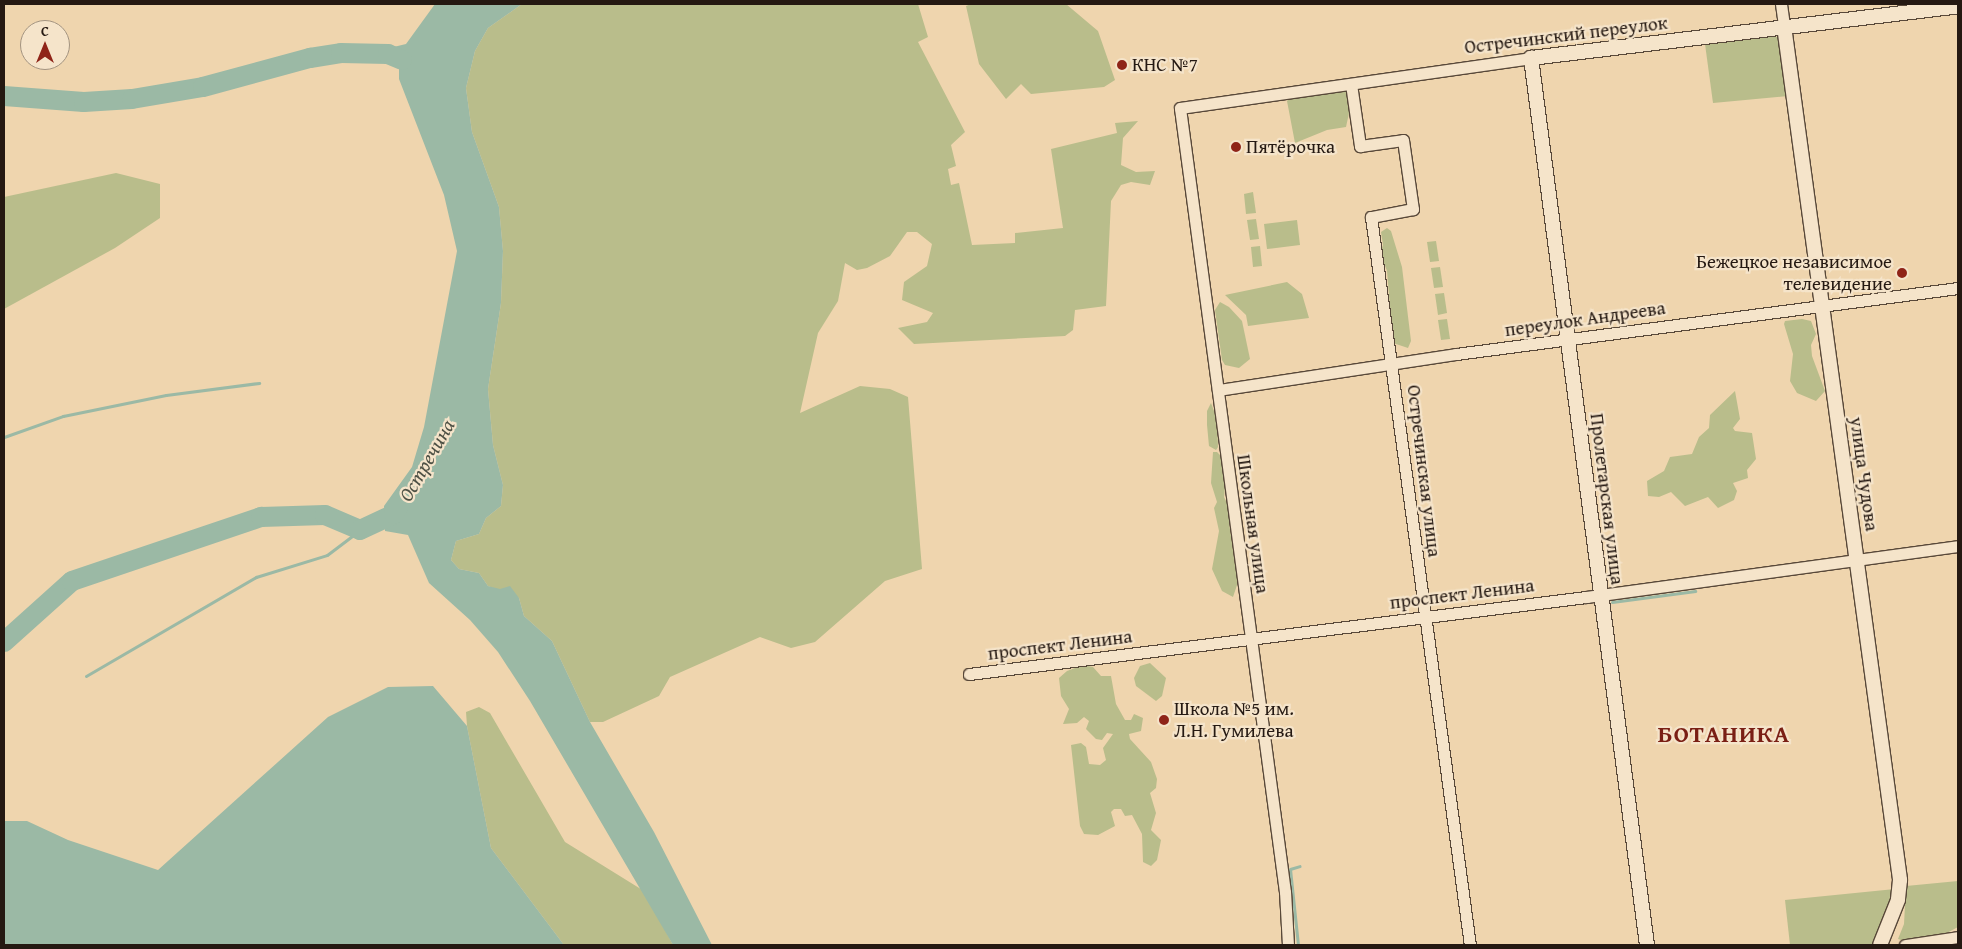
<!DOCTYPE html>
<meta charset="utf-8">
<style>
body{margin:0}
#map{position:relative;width:1962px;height:949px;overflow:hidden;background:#efd5ae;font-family:"Gentium Book Plus",serif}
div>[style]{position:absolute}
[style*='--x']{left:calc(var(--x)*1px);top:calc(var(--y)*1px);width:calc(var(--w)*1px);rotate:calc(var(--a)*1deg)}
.green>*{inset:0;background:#b9bd8b}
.water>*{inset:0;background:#9bb9a5}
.stream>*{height:3px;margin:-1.5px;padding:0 1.5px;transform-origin:1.5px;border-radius:1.5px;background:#9bb9a5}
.river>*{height:20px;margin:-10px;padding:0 10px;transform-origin:10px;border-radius:10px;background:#9bb9a5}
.roads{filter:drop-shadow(1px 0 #584839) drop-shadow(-1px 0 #584839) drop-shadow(0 1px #584839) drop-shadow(0 -1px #584839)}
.minor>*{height:11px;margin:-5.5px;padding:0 5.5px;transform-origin:5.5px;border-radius:5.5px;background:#f5e4ca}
.tertiary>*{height:14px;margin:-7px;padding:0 7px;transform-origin:7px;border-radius:7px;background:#f5e4ca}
.dots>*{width:14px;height:14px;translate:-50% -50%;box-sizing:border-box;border:2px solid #f5e4ca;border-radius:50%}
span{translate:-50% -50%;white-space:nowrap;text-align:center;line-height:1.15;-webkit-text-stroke:4.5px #f5e4ca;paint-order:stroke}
.street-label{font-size:19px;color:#251912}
.poi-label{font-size:19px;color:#251912}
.left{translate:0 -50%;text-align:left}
.right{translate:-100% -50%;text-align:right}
.water-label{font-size:20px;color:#4e5145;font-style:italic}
.district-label{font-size:24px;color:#7a1f14;font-weight:700;letter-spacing:1px}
.frame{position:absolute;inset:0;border:5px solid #251912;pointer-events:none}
.north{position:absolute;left:20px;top:20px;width:50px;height:50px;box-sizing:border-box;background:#f5e4ca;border:1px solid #a29380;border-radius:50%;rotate:0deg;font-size:14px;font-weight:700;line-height:20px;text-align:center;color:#251912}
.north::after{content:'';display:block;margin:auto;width:18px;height:22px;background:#8f2418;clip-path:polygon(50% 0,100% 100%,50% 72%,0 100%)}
</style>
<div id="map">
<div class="green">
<div style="clip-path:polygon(522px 4px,918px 4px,928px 37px,918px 42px,965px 132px,951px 145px,956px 166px,948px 169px,951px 185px,959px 183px,972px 245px,1015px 243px,1015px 233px,1063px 228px,1051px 149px,1117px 133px,1115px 123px,1138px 121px,1123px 138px,1121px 165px,1136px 172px,1155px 171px,1150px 185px,1131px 182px,1121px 185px,1111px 201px,1106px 306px,1075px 310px,1073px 330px,1065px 336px,914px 344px,898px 328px,927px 322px,933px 313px,902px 300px,904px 282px,927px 266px,932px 244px,917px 232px,907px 232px,890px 256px,867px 268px,857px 270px,845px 263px,838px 301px,818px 333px,800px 413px,860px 386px,890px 389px,908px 397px,922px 569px,885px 581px,815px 642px,791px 648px,760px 637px,670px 677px,659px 696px,603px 722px,590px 722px,552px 641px,524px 616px,519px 598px,488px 586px,479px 573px,459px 569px,451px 560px,456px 541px,479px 534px,486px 518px,501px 506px,503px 485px,493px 445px,488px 389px,501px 303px,503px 251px,499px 207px,472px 132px,466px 88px,475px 51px,488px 28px)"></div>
<div style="clip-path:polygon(971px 4px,1066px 4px,1098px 31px,1115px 80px,1104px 87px,1031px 94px,1021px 84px,1006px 99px,979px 64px,966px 6px)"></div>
<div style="clip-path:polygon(1767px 36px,1777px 37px,1782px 44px,1788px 96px,1713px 103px,1705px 44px)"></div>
<div style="clip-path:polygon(1330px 89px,1348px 90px,1351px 104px,1346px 127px,1327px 130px,1295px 143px,1287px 101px,1293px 94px)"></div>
<div style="clip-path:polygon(116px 173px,160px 184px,160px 218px,115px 248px,4px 309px,4px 197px)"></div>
<div style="clip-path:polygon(1253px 192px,1256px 213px,1246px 214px,1244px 194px)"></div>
<div style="clip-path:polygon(1256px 219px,1259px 239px,1250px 240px,1247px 220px)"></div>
<div style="clip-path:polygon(1297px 220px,1300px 245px,1267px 249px,1264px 224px)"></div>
<div style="clip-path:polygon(1387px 228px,1391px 231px,1402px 267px,1411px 341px,1408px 348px,1393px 343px,1387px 271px,1380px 253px,1383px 245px,1381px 232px)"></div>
<div style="clip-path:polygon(1436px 241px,1439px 261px,1430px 262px,1427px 242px)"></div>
<div style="clip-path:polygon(1260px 246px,1262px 266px,1253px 267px,1251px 247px)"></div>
<div style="clip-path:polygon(1440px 267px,1443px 287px,1434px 288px,1431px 268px)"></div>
<div style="clip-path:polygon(1287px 282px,1302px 294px,1309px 318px,1248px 326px,1246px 315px,1225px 295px)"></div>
<div style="clip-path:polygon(1444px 293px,1447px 313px,1438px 315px,1435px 294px)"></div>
<div style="clip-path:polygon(1220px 302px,1229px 307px,1242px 321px,1250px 359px,1239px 368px,1225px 365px,1222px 360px,1215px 310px)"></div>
<div style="clip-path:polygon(1447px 319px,1450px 339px,1441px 340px,1438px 320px)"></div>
<div style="clip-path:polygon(1802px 319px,1811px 321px,1816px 334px,1811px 345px,1812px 356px,1825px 391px,1816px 401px,1797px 393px,1790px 381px,1793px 354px,1784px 324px,1785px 321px)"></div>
<div style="clip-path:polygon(1735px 391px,1740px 419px,1733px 428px,1735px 431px,1752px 433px,1756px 459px,1747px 470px,1748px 478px,1733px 483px,1737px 491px,1734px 500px,1718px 508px,1708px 497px,1685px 506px,1671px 492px,1659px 497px,1648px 496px,1647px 481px,1664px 471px,1670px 457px,1692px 454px,1699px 437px,1709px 428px,1710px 415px)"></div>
<div style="clip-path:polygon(1211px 403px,1217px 419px,1218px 447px,1216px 450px,1209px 446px,1207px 425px,1207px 411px)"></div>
<div style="clip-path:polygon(1213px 452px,1217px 452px,1222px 457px,1226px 480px,1224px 497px,1231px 511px,1229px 522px,1236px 571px,1240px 576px,1233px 597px,1222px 591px,1212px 569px,1219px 531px,1214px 508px,1217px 502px,1211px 483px)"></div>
<div style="clip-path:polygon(1150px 663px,1166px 678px,1162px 696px,1156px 701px,1136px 686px,1134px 678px,1140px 666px)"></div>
<div style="clip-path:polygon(1083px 665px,1093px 667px,1101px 676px,1111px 676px,1116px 704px,1125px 720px,1131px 720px,1134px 714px,1143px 718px,1141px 731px,1129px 734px,1130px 739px,1151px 762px,1157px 779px,1156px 788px,1150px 793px,1156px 813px,1151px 830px,1161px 840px,1157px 860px,1151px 866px,1143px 862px,1142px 834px,1132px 815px,1125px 816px,1121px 809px,1114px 809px,1111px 812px,1115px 826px,1098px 835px,1084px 834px,1080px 826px,1071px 745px,1081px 743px,1086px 747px,1089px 764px,1100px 765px,1106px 760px,1103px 748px,1113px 734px,1107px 733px,1102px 740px,1096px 739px,1086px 729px,1089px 721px,1084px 717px,1077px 723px,1063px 724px,1069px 709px,1061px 696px,1059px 678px,1067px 671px)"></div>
<div style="clip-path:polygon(479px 707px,490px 713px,565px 842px,644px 891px,673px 945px,564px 945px,491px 848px,467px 726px,466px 712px)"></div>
<div style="clip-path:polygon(1958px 881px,1958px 927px,1945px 934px,1904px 941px,1898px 939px,1904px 924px,1906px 886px)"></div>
<div style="clip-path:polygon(1895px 889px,1874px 945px,1790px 945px,1785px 900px)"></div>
</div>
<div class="water">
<div style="clip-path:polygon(435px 4px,522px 4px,488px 28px,475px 51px,466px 88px,472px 132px,499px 207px,503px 251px,501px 303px,488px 389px,493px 445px,503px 485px,501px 506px,486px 518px,479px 534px,456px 541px,451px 560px,459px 569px,479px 573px,488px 586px,500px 589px,510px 586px,519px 598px,524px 616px,552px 641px,590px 722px,654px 832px,712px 945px,673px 945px,530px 701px,498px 652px,470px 620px,429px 583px,408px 535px,385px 531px,384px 506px,412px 467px,424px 427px,457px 251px,444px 195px,399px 79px,399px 65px,379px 58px,377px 51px,406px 44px)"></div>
<div style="clip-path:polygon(433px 686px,467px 726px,491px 848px,564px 945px,4px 945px,4px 821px,27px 821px,68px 840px,158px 870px,328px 717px,388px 687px)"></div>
</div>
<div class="stream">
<div style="--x:4;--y:437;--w:63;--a:-19.6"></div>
<div style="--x:63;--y:416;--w:105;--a:-11.5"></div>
<div style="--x:166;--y:395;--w:94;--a:-7.4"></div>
<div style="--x:1612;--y:602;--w:84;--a:-7.5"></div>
<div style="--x:86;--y:676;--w:197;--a:-30.2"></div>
<div style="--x:256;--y:577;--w:74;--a:-17.2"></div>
<div style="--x:327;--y:555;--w:41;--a:-37.1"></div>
<div style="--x:1298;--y:945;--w:76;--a:-96"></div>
<div style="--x:1290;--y:869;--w:10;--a:-17"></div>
</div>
<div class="river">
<div style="--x:4;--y:96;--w:80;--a:4.3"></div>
<div style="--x:84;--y:102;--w:48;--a:-3.6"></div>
<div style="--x:132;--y:99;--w:72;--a:-9.6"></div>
<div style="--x:203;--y:87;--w:111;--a:-15.2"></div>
<div style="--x:310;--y:58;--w:31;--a:-9"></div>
<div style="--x:341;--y:53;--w:47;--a:1.2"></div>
<div style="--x:388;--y:54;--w:15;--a:23"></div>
<div style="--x:4;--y:642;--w:91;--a:-41.9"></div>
<div style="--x:72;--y:581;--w:200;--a:-18.7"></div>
<div style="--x:261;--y:517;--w:64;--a:-1.8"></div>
<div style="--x:325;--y:515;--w:38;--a:23"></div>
<div style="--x:360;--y:530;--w:38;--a:-25"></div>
<div style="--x:394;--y:514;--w:16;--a:-60"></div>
</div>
<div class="roads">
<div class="minor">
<div style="--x:1781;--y:4;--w:22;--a:82"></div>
<div style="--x:1351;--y:84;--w:63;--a:81.7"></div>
<div style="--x:1360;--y:146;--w:43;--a:-7.9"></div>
<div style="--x:1403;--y:140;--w:70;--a:81.8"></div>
<div style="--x:1413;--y:209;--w:43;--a:169.2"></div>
<div style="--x:1371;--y:217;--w:735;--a:82.26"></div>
<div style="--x:1218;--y:390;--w:241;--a:-8.6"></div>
<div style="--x:1456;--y:354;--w:506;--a:-7.49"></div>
<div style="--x:969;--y:674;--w:622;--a:-7.11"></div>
<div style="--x:1586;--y:597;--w:375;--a:-7.8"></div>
<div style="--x:1288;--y:945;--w:53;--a:-93.2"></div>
<div style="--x:1285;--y:892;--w:791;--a:-97.63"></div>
<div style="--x:1180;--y:108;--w:355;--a:-8.1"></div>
<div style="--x:1905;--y:945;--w:54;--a:-8.6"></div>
</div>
<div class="tertiary">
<div style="--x:1784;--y:26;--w:862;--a:82.26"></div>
<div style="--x:1900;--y:880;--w:20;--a:96"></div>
<div style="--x:1898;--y:900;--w:48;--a:111.8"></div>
<div style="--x:1647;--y:945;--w:895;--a:-97.45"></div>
<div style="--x:1531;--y:58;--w:430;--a:-6.9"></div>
</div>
</div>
<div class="dots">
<div style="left:1122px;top:65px;background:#8f2418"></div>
<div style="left:1236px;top:147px;background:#8f2418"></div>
<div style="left:1902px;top:273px;background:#8f2418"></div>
<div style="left:1164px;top:720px;background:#8f2418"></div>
</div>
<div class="street-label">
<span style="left:1566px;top:35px;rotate:-7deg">Остречинский переулок</span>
<span style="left:1585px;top:319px;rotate:-8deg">переулок Андреева</span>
<span style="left:1424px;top:471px;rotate:83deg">Остречинская улица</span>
<span style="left:1864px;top:474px;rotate:82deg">улица Чудова</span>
<span style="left:1607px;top:499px;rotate:83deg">Пролетарская улица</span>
<span style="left:1253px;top:524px;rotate:82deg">Школьная улица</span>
<span style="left:1462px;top:594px;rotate:-7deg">проспект Ленина</span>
<span style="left:1060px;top:645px;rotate:-7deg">проспект Ленина</span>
</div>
<div class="poi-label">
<span class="left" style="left:1132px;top:65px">КНС №7</span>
<span class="left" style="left:1246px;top:147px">Пятёрочка</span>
<span class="right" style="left:1892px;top:273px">Бежецкое независимое<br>телевидение</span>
<span class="left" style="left:1174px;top:720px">Школа №5 им.<br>Л.Н. Гумилева</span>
</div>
<div class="water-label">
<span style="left:426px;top:460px;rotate:-60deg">Остречина</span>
</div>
<div class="district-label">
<span style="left:1724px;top:734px">БОТАНИКА</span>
</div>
<div class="frame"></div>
<div class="north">С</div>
</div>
